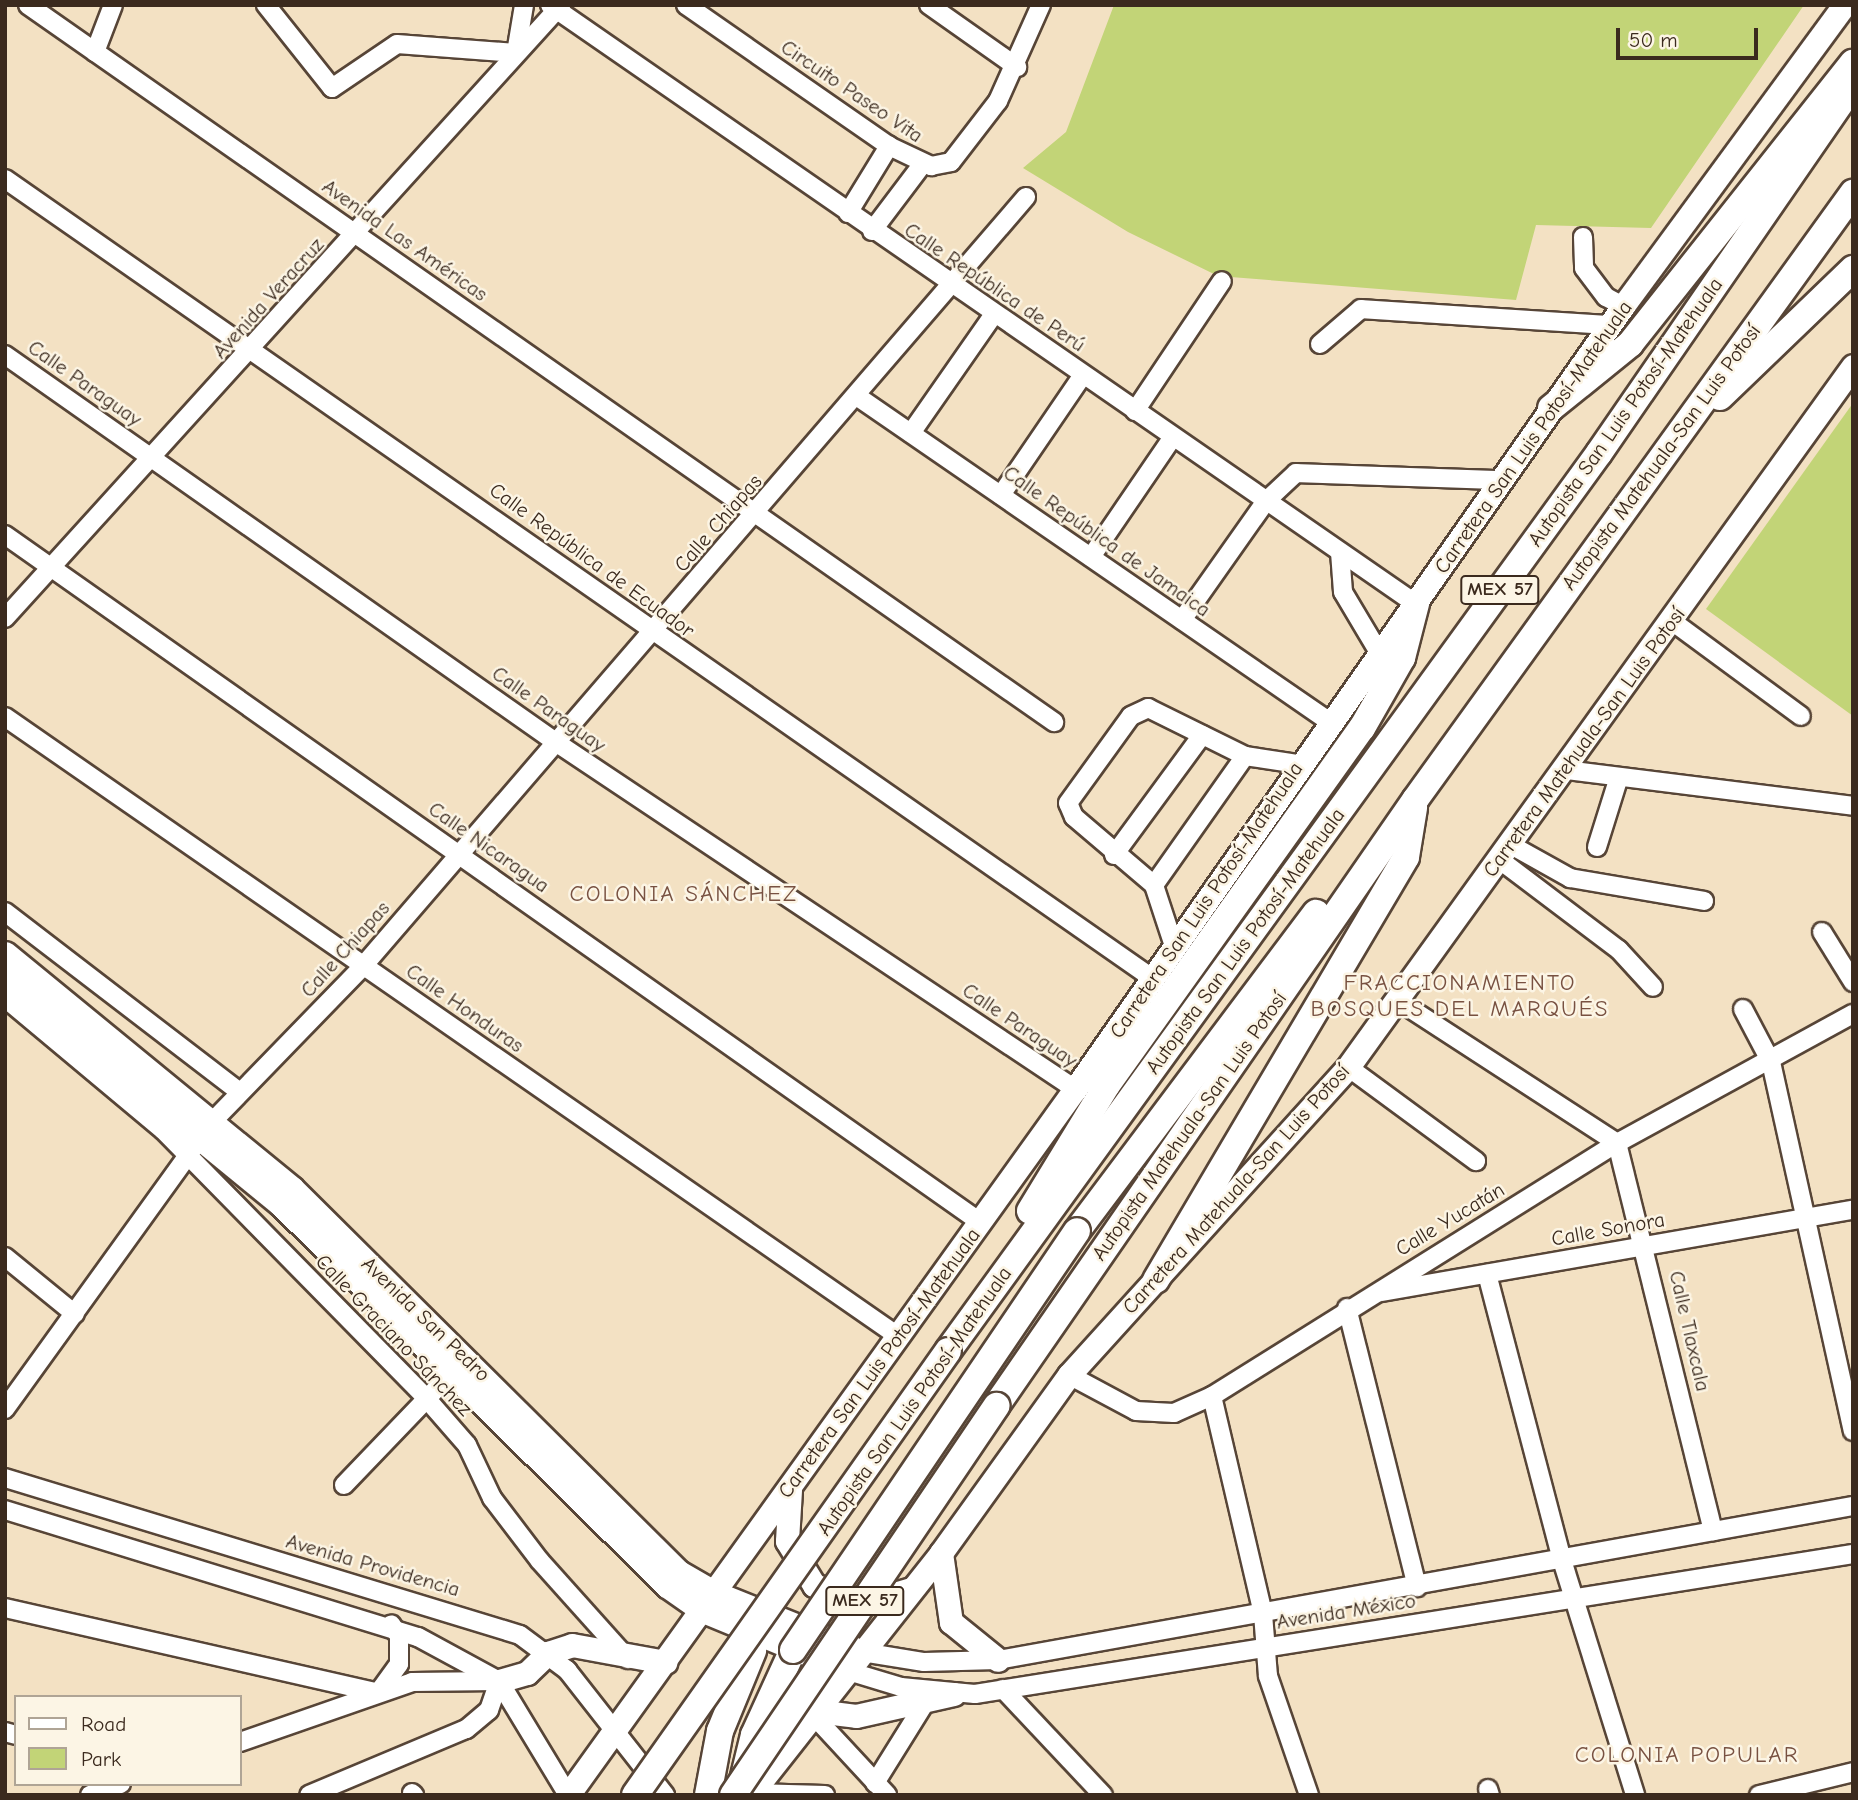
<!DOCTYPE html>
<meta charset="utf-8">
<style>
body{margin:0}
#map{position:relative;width:1858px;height:1800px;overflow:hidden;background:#f3e1c3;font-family:"Comic Neue",sans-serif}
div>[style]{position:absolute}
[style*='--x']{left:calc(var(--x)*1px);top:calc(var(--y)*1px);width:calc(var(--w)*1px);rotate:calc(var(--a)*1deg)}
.green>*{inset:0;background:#c2d477}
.roads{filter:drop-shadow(2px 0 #574537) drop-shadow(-2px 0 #574537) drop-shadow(0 2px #574537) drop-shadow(0 -2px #574537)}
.minor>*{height:18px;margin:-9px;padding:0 9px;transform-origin:9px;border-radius:9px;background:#fff}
.major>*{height:23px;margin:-11.5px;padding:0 11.5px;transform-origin:11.5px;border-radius:11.5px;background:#fff}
.highway>*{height:26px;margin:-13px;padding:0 13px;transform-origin:13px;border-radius:13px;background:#fff}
.bridges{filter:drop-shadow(2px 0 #574537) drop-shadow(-2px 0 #574537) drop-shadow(0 2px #574537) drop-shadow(0 -2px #574537)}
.highway-bridge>*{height:26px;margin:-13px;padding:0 13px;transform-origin:13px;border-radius:13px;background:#fff}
span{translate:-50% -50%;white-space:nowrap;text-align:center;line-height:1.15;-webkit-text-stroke:5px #fcf5e5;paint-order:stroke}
.shield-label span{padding:2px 5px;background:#fcf5e5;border:2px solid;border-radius:5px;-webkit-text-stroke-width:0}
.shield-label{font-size:19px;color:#3b2a1e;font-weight:700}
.street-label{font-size:21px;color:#3b2a1e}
.neighbourhood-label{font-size:23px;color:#785141;letter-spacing:2px}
.frame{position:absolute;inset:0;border:7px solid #3b2a1e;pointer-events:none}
.legend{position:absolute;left:14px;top:1695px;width:228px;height:91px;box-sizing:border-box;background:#fcf5e5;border:2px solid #afa495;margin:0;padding:9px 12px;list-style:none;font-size:21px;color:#3b2a1e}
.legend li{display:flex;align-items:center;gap:14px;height:35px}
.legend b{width:35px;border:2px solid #afa495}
.scale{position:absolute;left:1616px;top:28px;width:142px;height:32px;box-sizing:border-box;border:4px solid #3b2a1e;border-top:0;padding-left:9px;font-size:21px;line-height:24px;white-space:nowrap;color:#3b2a1e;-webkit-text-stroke:5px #fcf5e5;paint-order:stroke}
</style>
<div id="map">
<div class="green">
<div style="clip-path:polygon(1114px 5px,1804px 5px,1651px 228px,1536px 225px,1516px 300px,1218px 276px,1128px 232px,1023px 168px,1066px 132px)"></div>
<div style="clip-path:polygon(1853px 403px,1853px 716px,1706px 609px)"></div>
</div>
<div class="roads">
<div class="minor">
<div style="--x:28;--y:5;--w:1252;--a:34.95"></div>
<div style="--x:266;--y:5;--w:106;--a:51.5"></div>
<div style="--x:332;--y:88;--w:78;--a:-34.1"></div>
<div style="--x:397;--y:44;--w:119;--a:4.3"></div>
<div style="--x:516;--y:53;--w:49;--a:-80.5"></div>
<div style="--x:550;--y:5;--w:1053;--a:34.67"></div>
<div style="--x:686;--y:5;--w:247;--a:34.8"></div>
<div style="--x:889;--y:146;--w:47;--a:25.5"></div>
<div style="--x:931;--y:166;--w:20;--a:-11"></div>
<div style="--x:951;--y:162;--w:77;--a:-52.4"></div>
<div style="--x:998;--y:101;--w:105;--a:-65.9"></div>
<div style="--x:929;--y:5;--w:108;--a:35.2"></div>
<div style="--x:95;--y:52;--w:50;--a:-69"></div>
<div style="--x:5;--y:179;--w:1398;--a:34.86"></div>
<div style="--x:848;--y:213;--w:79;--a:-58.5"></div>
<div style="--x:872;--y:231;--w:83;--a:-52.9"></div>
<div style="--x:1583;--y:237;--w:31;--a:88"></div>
<div style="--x:1584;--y:268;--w:36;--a:53"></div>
<div style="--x:1606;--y:297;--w:19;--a:28"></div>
<div style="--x:1320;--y:344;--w:54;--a:-40.5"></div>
<div style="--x:1361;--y:309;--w:250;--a:3.7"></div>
<div style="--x:5;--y:355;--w:675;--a:35.1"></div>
<div style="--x:557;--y:743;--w:623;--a:33.74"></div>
<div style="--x:858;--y:397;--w:573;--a:34.55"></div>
<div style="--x:1135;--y:411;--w:156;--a:-56.2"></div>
<div style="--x:911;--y:433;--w:145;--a:-55.1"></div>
<div style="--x:1001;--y:495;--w:145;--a:-55.7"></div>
<div style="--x:5;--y:535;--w:1193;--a:35.17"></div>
<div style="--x:1340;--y:552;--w:40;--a:85.7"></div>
<div style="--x:1343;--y:592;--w:72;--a:59.2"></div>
<div style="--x:1091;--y:557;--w:145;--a:-55.7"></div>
<div style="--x:5;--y:618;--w:828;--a:-47.79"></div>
<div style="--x:1182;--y:620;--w:146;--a:-54.8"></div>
<div style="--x:1266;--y:501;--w:41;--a:-43"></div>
<div style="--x:1296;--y:473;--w:205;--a:2"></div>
<div style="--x:1672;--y:621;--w:160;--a:36.4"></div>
<div style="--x:5;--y:717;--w:1087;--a:34.73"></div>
<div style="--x:1566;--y:770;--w:289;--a:7.1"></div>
<div style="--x:1511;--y:845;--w:68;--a:29.2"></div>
<div style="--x:1570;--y:878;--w:136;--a:9.7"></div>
<div style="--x:1597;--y:847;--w:73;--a:-72.6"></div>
<div style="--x:1114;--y:855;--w:149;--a:-53.7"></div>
<div style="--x:1500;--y:860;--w:149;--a:37.1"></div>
<div style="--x:1619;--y:950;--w:50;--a:47.4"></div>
<div style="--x:1154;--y:885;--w:105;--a:-139.6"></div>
<div style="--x:1074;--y:817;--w:15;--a:-113"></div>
<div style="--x:1068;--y:803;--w:107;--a:-54.1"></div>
<div style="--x:1131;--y:716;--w:19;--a:-25"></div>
<div style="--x:1148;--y:708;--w:108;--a:26.3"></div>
<div style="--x:5;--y:912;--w:296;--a:37.5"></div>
<div style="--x:1822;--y:932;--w:59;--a:58.2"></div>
<div style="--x:1174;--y:946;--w:64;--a:-108.2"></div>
<div style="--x:1154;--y:885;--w:158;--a:-54.8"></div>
<div style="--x:1245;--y:756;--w:54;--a:8.6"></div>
<div style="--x:5;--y:998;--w:206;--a:39.9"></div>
<div style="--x:163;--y:1130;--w:375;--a:45.5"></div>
<div style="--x:426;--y:1398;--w:62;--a:48.9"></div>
<div style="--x:467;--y:1445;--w:59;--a:64.7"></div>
<div style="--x:492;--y:1498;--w:79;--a:52.7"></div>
<div style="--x:540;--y:1561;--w:132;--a:48.1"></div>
<div style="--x:1397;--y:1000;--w:262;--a:33"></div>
<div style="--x:1617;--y:1143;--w:400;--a:76.1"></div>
<div style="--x:1743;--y:1009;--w:60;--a:62.2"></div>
<div style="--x:1771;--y:1062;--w:378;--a:77.5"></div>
<div style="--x:1348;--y:1067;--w:159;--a:36.3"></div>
<div style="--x:5;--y:1257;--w:90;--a:39.2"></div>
<div style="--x:1487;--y:1274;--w:296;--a:75.3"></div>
<div style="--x:1562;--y:1560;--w:246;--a:72.7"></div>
<div style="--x:1381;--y:1292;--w:479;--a:-9.9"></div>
<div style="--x:1347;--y:1308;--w:288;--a:75.9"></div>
<div style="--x:1069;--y:1375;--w:76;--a:28.2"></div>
<div style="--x:1136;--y:1411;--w:38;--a:3"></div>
<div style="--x:1174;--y:1413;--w:42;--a:-24.1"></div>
<div style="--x:1212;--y:1396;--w:478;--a:-32"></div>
<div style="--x:1617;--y:1143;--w:269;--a:-28.7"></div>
<div style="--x:1212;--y:1396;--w:224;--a:76.8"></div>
<div style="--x:1263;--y:1614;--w:62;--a:85.4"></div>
<div style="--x:1268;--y:1676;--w:126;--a:71"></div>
<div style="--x:5;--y:1409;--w:355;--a:-54.2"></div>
<div style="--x:213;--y:1121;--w:217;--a:-45.9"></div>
<div style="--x:364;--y:965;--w:1014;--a:-49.24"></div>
<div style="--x:5;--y:1478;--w:538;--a:16.95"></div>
<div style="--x:520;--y:1635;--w:59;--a:36.7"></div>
<div style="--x:567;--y:1670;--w:159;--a:51.9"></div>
<div style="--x:344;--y:1485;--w:168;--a:-46.2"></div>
<div style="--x:5;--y:1510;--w:432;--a:17.1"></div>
<div style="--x:418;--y:1637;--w:92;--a:28.5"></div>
<div style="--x:499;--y:1681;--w:133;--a:58.8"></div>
<div style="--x:5;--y:1608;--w:383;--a:12.8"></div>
<div style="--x:862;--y:1652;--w:63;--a:9.2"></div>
<div style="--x:924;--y:1662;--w:74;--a:-1.5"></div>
<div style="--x:998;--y:1660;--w:869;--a:-10.21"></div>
<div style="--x:848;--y:1671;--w:55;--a:16.8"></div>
<div style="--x:901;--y:1687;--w:74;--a:5.4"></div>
<div style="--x:975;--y:1694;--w:889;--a:-9.06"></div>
<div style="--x:1003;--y:1689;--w:146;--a:46.7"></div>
<div style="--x:378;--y:1693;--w:36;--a:-54"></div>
<div style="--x:399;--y:1664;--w:28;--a:-90"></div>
<div style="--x:399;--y:1636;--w:14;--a:-124"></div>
<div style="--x:813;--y:1715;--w:109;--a:47.2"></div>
<div style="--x:5;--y:1732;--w:11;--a:15"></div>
<div style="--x:240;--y:1742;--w:182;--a:-19.2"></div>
<div style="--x:412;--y:1682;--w:87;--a:-0.7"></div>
<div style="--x:499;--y:1681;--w:31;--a:109"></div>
<div style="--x:489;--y:1710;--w:30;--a:140"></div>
<div style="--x:466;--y:1729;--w:170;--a:157.2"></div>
<div style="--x:875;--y:1783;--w:91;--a:-58.1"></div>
<div style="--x:1488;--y:1789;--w:6;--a:72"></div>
<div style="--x:412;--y:1793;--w:3;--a:45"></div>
<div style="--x:752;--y:1793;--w:73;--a:1.6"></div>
<div style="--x:90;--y:1795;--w:33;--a:-20"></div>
<div style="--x:1759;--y:1795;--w:97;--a:-13.7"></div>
</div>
<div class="major">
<div style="--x:5;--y:953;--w:371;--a:39.3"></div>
<div style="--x:292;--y:1188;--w:545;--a:44.78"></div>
<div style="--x:679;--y:1572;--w:39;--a:30"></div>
<div style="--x:713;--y:1592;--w:151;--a:21.8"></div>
<div style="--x:5;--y:979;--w:354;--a:39.3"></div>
<div style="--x:279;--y:1203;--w:545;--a:44.63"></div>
<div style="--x:667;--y:1586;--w:42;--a:35.2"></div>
<div style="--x:701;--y:1610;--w:149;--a:22.4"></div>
<div style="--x:790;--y:1490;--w:51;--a:93.4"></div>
<div style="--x:787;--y:1541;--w:52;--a:58.5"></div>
<div style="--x:814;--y:1585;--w:53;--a:19.8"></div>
<div style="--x:864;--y:1603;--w:49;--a:-16.6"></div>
<div style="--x:941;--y:1553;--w:70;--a:81.8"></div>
<div style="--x:951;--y:1622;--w:60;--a:39"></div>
<div style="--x:499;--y:1681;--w:29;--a:-16"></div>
<div style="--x:527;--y:1673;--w:29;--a:-44"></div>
<div style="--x:548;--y:1653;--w:25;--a:-18"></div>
<div style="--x:572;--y:1645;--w:95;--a:10.4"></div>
<div style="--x:816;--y:1711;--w:40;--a:7.1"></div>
<div style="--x:856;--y:1716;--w:100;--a:-12.7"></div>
<div style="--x:568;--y:1795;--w:869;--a:-54.32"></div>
<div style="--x:1075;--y:1089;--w:956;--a:-55.01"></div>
<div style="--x:1623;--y:306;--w:373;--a:-53.7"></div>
<div style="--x:750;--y:1795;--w:308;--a:-51.7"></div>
<div style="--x:941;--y:1553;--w:219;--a:-54.3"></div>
<div style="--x:1069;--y:1375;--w:416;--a:-47.8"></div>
<div style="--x:1348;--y:1067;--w:864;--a:-54.23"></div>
</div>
<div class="highway">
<div style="--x:1720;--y:397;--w:185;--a:-43.9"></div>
<div style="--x:1551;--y:408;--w:102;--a:-39"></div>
<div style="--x:1630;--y:344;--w:359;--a:-51.6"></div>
<div style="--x:1030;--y:1211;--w:148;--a:-58.6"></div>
<div style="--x:1107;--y:1085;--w:439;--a:-54.5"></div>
<div style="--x:1362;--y:728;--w:81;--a:-60.3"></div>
<div style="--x:1402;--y:658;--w:56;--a:-75.5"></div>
<div style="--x:1077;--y:1231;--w:398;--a:-53.1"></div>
<div style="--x:1156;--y:1280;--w:491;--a:-59.4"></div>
<div style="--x:1406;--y:857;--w:50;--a:-80.7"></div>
<div style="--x:948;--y:1351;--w:1109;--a:-54.06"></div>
<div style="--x:1599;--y:453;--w:447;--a:-55.4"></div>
<div style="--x:996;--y:1406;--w:737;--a:-55.34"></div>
<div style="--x:1415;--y:800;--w:749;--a:-54.19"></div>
<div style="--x:744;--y:1776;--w:42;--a:-76.3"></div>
<div style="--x:754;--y:1735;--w:94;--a:-65.4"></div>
<div style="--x:708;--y:1795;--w:65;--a:-79.4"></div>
<div style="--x:720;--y:1731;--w:87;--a:-67.6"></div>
</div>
</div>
<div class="bridges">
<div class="highway-bridge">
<div style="--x:793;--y:1650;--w:506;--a:-55.87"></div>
<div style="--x:635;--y:1795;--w:543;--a:-54.82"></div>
<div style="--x:733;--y:1795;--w:470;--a:-55.9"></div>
</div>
</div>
<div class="shield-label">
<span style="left:1500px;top:590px">MEX 57</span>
<span style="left:865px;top:1601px">MEX 57</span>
</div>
<div class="street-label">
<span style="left:852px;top:91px;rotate:34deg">Circuito Paseo Vita</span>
<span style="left:405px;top:240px;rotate:35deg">Avenida Las Américas</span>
<span style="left:995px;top:287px;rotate:34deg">Calle República de Perú</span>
<span style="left:268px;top:298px;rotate:-48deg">Avenida Veracruz</span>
<span style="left:85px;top:383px;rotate:35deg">Calle Paraguay</span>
<span style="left:1625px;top:412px;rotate:-55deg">Autopista San Luis Potosí-Matehuala</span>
<span style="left:1533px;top:437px;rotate:-55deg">Carretera San Luis Potosí-Matehuala</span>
<span style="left:1661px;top:457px;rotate:-54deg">Autopista Matehuala-San Luis Potosí</span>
<span style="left:718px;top:523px;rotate:-49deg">Calle Chiapas</span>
<span style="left:1107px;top:541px;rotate:35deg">Calle República de Jamaica</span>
<span style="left:592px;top:560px;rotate:36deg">Calle República de Ecuador</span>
<span style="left:549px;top:709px;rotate:35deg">Calle Paraguay</span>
<span style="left:1584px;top:742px;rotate:-54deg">Carretera Matehuala-San Luis Potosí</span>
<span style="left:489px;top:847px;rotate:35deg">Calle Nicaragua</span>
<span style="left:1206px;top:900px;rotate:-56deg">Carretera San Luis Potosí-Matehuala</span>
<span style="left:1245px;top:941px;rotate:-54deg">Autopista San Luis Potosí-Matehuala</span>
<span style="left:345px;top:949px;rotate:-48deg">Calle Chiapas</span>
<span style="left:465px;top:1008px;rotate:35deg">Calle Honduras</span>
<span style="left:1020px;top:1025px;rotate:34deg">Calle Paraguay</span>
<span style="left:1189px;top:1126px;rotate:-55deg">Autopista Matehuala-San Luis Potosí</span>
<span style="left:1236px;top:1189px;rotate:-48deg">Carretera Matehuala-San Luis Potosí</span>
<span style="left:1450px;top:1219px;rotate:-31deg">Calle Yucatán</span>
<span style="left:1608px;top:1229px;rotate:-10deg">Calle Sonora</span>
<span style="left:426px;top:1319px;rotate:44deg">Avenida San Pedro</span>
<span style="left:1690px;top:1331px;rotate:77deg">Calle Tlaxcala</span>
<span style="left:394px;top:1335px;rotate:46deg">Calle Graciano Sánchez</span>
<span style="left:879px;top:1363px;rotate:-54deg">Carretera San Luis Potosí-Matehuala</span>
<span style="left:914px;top:1401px;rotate:-55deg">Autopista San Luis Potosí-Matehuala</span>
<span style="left:373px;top:1565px;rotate:16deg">Avenida Providencia</span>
<span style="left:1346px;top:1611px;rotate:-9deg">Avenida México</span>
</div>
<div class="neighbourhood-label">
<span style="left:684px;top:894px">COLONIA SÁNCHEZ</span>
<span style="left:1460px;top:996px">FRACCIONAMIENTO<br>BOSQUES DEL MARQUÉS</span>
<span style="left:1687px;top:1755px">COLONIA POPULAR</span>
</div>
<div class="frame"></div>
<ul class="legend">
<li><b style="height:9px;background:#fff"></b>Road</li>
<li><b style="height:19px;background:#c2d477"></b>Park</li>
</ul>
<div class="scale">50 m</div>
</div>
